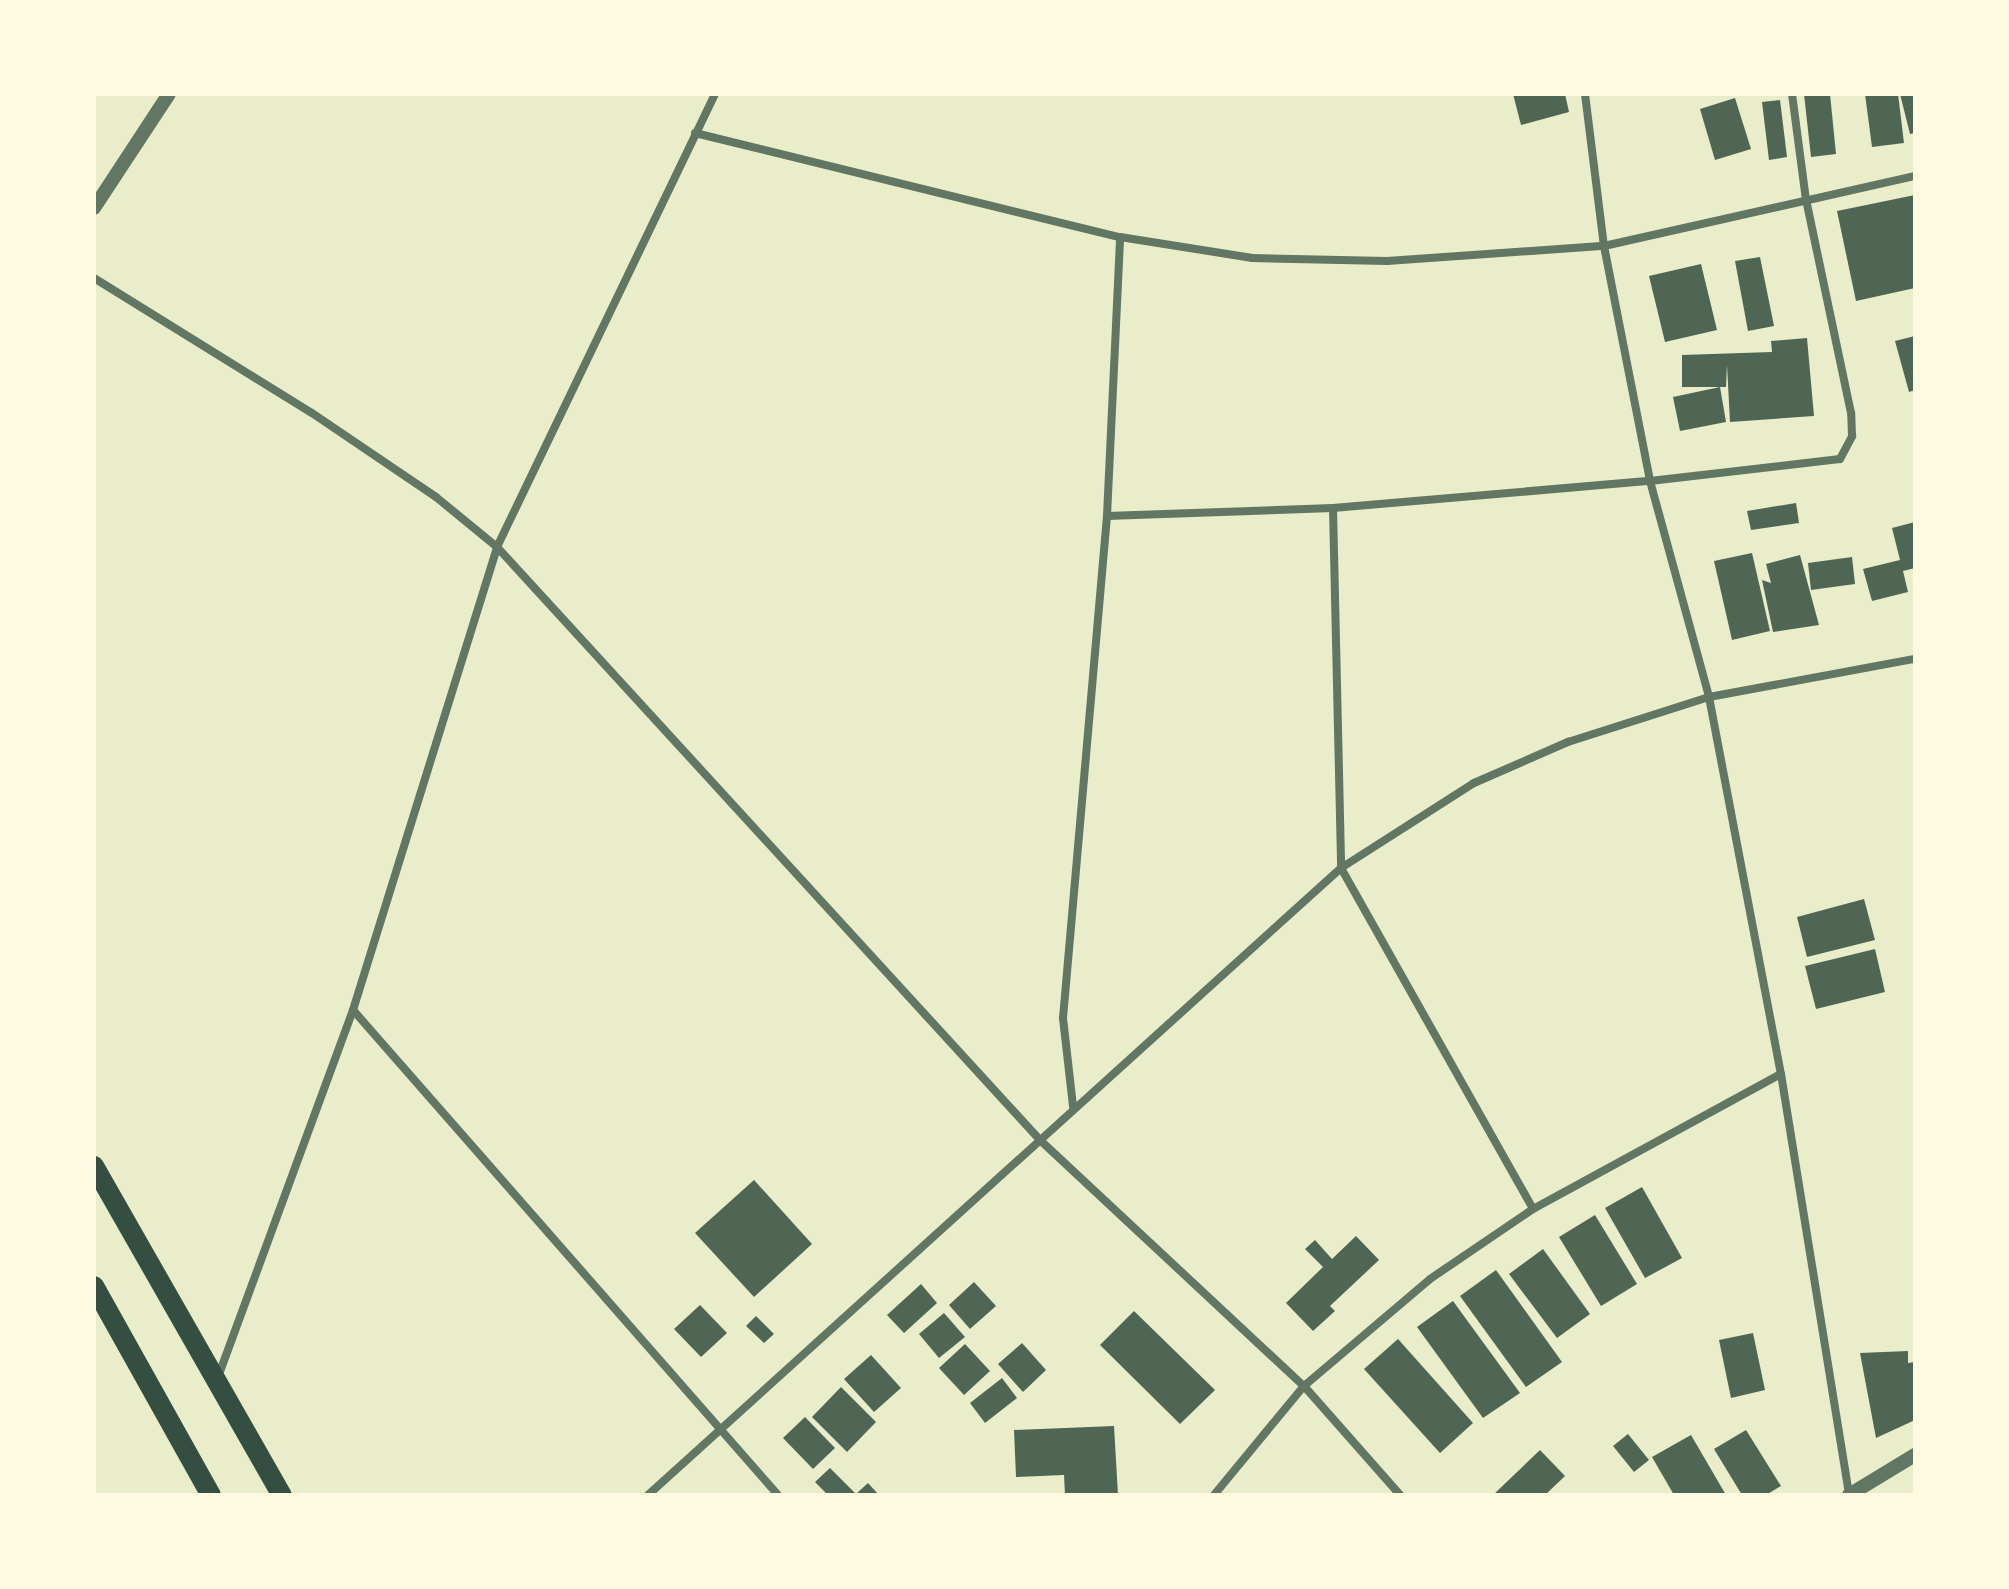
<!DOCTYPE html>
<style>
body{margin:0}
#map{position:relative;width:2009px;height:1589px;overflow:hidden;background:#e9edc9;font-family:"Asap Condensed",sans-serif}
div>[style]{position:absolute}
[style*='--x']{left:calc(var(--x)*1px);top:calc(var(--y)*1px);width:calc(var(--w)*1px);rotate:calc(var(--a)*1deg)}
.building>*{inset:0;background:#4f6655}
.minor>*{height:8px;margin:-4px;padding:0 4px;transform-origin:4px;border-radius:4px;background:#617663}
.tertiary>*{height:14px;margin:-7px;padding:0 7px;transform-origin:7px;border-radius:7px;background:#617663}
.primary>*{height:20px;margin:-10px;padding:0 10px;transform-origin:10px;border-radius:10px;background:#344e41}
span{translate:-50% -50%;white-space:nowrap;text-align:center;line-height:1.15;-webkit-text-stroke:8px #fefae0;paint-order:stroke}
.frame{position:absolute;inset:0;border:96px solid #fefae0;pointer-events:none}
</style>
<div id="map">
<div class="building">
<div style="clip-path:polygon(1513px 94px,1565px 94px,1569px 112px,1521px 125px)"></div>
<div style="clip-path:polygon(1804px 94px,1830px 94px,1836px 154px,1811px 157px)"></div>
<div style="clip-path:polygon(1865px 94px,1898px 94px,1904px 143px,1872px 147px)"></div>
<div style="clip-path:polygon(1900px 94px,1915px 94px,1915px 133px,1910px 134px)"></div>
<div style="clip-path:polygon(1735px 98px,1751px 149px,1715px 160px,1700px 109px)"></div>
<div style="clip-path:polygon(1780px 100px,1787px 157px,1769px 160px,1762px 102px)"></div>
<div style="clip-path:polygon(1915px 195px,1915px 288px,1856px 301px,1837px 211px)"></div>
<div style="clip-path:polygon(1760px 257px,1774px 326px,1748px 331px,1735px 261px)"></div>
<div style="clip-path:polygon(1701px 264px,1717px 330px,1665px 342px,1649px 276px)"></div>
<div style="clip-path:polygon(1915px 336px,1915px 390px,1909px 392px,1895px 341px)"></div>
<div style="clip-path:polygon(1807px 338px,1814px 416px,1730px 422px,1727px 365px,1726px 387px,1682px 387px,1682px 355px,1772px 352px,1771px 341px)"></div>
<div style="clip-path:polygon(1720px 387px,1726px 422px,1680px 431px,1673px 397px)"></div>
<div style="clip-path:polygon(1796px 503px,1799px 523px,1751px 530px,1747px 511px)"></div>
<div style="clip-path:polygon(1915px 522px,1915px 568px,1903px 571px,1908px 592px,1872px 601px,1863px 569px,1900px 560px,1892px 528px)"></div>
<div style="clip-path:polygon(1752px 553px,1770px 631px,1732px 640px,1714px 561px)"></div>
<div style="clip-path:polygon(1800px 555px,1819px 625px,1773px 632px,1762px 580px,1771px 583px,1766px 564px)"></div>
<div style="clip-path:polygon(1852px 557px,1855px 584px,1811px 590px,1808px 563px)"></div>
<div style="clip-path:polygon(1864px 899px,1875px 940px,1807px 957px,1797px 917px)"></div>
<div style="clip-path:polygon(1875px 949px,1885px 992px,1816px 1009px,1805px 966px)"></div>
<div style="clip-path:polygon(754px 1180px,812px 1244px,754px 1297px,695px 1233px)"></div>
<div style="clip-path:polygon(1642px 1187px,1682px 1258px,1645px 1278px,1605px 1208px)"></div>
<div style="clip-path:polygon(1595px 1215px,1637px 1284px,1601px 1306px,1559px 1237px)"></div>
<div style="clip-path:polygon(1356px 1236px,1379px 1260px,1330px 1306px,1335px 1311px,1313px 1331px,1286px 1303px,1323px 1267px,1305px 1249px,1315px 1240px,1332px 1259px)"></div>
<div style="clip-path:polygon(1543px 1249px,1590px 1314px,1557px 1338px,1509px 1274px)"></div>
<div style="clip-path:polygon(1496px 1270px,1562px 1362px,1526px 1387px,1460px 1296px)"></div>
<div style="clip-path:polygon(974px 1282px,996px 1306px,970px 1329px,949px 1305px)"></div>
<div style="clip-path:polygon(921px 1284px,937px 1303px,904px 1333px,887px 1315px)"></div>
<div style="clip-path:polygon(1453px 1301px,1520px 1393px,1483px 1418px,1417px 1327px)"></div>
<div style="clip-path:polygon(700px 1305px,727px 1333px,701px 1357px,674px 1329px)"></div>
<div style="clip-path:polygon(1134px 1311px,1215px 1390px,1180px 1424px,1100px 1345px)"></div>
<div style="clip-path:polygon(944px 1313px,965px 1337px,939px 1358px,919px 1334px)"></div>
<div style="clip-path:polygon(756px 1316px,774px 1334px,764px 1343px,746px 1326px)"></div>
<div style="clip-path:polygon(1753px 1333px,1765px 1390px,1731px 1398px,1719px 1340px)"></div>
<div style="clip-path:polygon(1398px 1339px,1473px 1423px,1440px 1453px,1364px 1369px)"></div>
<div style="clip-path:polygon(1022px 1343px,1046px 1370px,1023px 1392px,998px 1364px)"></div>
<div style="clip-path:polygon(965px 1344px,990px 1371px,964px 1395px,939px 1368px)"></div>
<div style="clip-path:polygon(1908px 1351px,1908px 1363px,1915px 1362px,1915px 1420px,1876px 1438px,1860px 1353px)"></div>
<div style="clip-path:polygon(871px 1355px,901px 1388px,874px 1412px,844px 1379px)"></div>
<div style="clip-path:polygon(1002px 1378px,1017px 1398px,985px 1423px,970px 1403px)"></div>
<div style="clip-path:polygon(841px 1387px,876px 1422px,847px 1452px,812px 1417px)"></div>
<div style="clip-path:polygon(805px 1417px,835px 1448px,813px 1469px,783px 1438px)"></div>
<div style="clip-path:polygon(1114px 1426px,1118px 1495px,1065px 1495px,1064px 1475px,1016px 1477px,1014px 1430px)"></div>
<div style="clip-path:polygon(1746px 1430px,1781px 1486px,1766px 1495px,1742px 1495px,1714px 1449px)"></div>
<div style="clip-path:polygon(1628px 1434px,1649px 1460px,1634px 1472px,1613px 1446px)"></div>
<div style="clip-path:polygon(1691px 1435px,1726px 1495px,1674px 1495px,1652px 1457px)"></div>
<div style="clip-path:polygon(1540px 1450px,1565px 1476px,1545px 1495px,1493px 1495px)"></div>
<div style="clip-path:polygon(830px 1468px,856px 1494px,868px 1483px,879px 1495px,828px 1495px,815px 1482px)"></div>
</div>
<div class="minor">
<div style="--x:1585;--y:94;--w:153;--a:82.9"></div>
<div style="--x:1604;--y:246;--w:239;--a:78.9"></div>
<div style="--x:1650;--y:481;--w:224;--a:74.7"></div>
<div style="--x:1709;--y:697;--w:384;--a:79.2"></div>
<div style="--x:1781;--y:1074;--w:426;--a:80.8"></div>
<div style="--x:695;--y:133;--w:438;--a:13.8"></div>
<div style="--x:1120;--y:237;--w:134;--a:9"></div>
<div style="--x:1252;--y:258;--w:135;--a:1.3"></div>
<div style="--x:1387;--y:261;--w:218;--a:-4"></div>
<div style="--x:1604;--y:246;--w:319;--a:-12.7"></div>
<div style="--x:94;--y:278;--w:256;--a:31.8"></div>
<div style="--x:312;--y:413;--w:150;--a:34.1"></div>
<div style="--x:436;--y:497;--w:79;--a:39.3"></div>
<div style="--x:497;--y:547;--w:805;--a:47.52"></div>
<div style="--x:1041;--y:1141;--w:359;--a:43"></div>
<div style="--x:1304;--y:1386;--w:145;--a:48.6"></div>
<div style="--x:1333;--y:508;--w:360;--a:88.7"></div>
<div style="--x:1341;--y:868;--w:391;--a:60.6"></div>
<div style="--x:1107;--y:516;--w:226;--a:-2"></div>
<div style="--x:1333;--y:508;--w:318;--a:-4.9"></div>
<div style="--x:1650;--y:481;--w:191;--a:-6.6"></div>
<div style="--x:1840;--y:459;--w:26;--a:-62"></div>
<div style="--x:1852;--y:436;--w:23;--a:-92"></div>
<div style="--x:1851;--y:413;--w:218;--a:-101.9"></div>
<div style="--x:1806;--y:200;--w:107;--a:-97.5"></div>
<div style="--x:353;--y:1010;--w:645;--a:48.77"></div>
<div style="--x:1073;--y:1106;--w:89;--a:-96.5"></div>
<div style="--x:1063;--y:1018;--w:504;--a:-84.99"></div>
<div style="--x:1107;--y:516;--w:279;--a:-87.3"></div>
<div style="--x:218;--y:1377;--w:391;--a:-69.8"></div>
<div style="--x:353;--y:1010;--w:485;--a:-72.7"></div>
<div style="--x:497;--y:547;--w:503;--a:-64.3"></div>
<div style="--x:648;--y:1495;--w:935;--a:-42.14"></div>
<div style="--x:1341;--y:868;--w:158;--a:-32.6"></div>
<div style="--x:1474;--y:783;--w:103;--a:-23.6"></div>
<div style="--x:1568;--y:742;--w:148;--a:-17.7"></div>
<div style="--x:1709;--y:697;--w:209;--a:-10.5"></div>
<div style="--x:1214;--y:1495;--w:141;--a:-50.5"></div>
<div style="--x:1304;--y:1386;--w:165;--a:-40.3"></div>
<div style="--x:1430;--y:1279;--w:125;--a:-34.2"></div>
<div style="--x:1533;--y:1209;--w:282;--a:-28.6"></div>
</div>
<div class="tertiary">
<div style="--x:94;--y:208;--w:136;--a:-56.7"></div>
<div style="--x:1849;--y:1495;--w:77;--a:-31.2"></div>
</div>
<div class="primary">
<div style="--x:94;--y:1166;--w:379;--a:60.3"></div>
<div style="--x:94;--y:1286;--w:240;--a:60.8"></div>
</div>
<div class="frame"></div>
</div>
